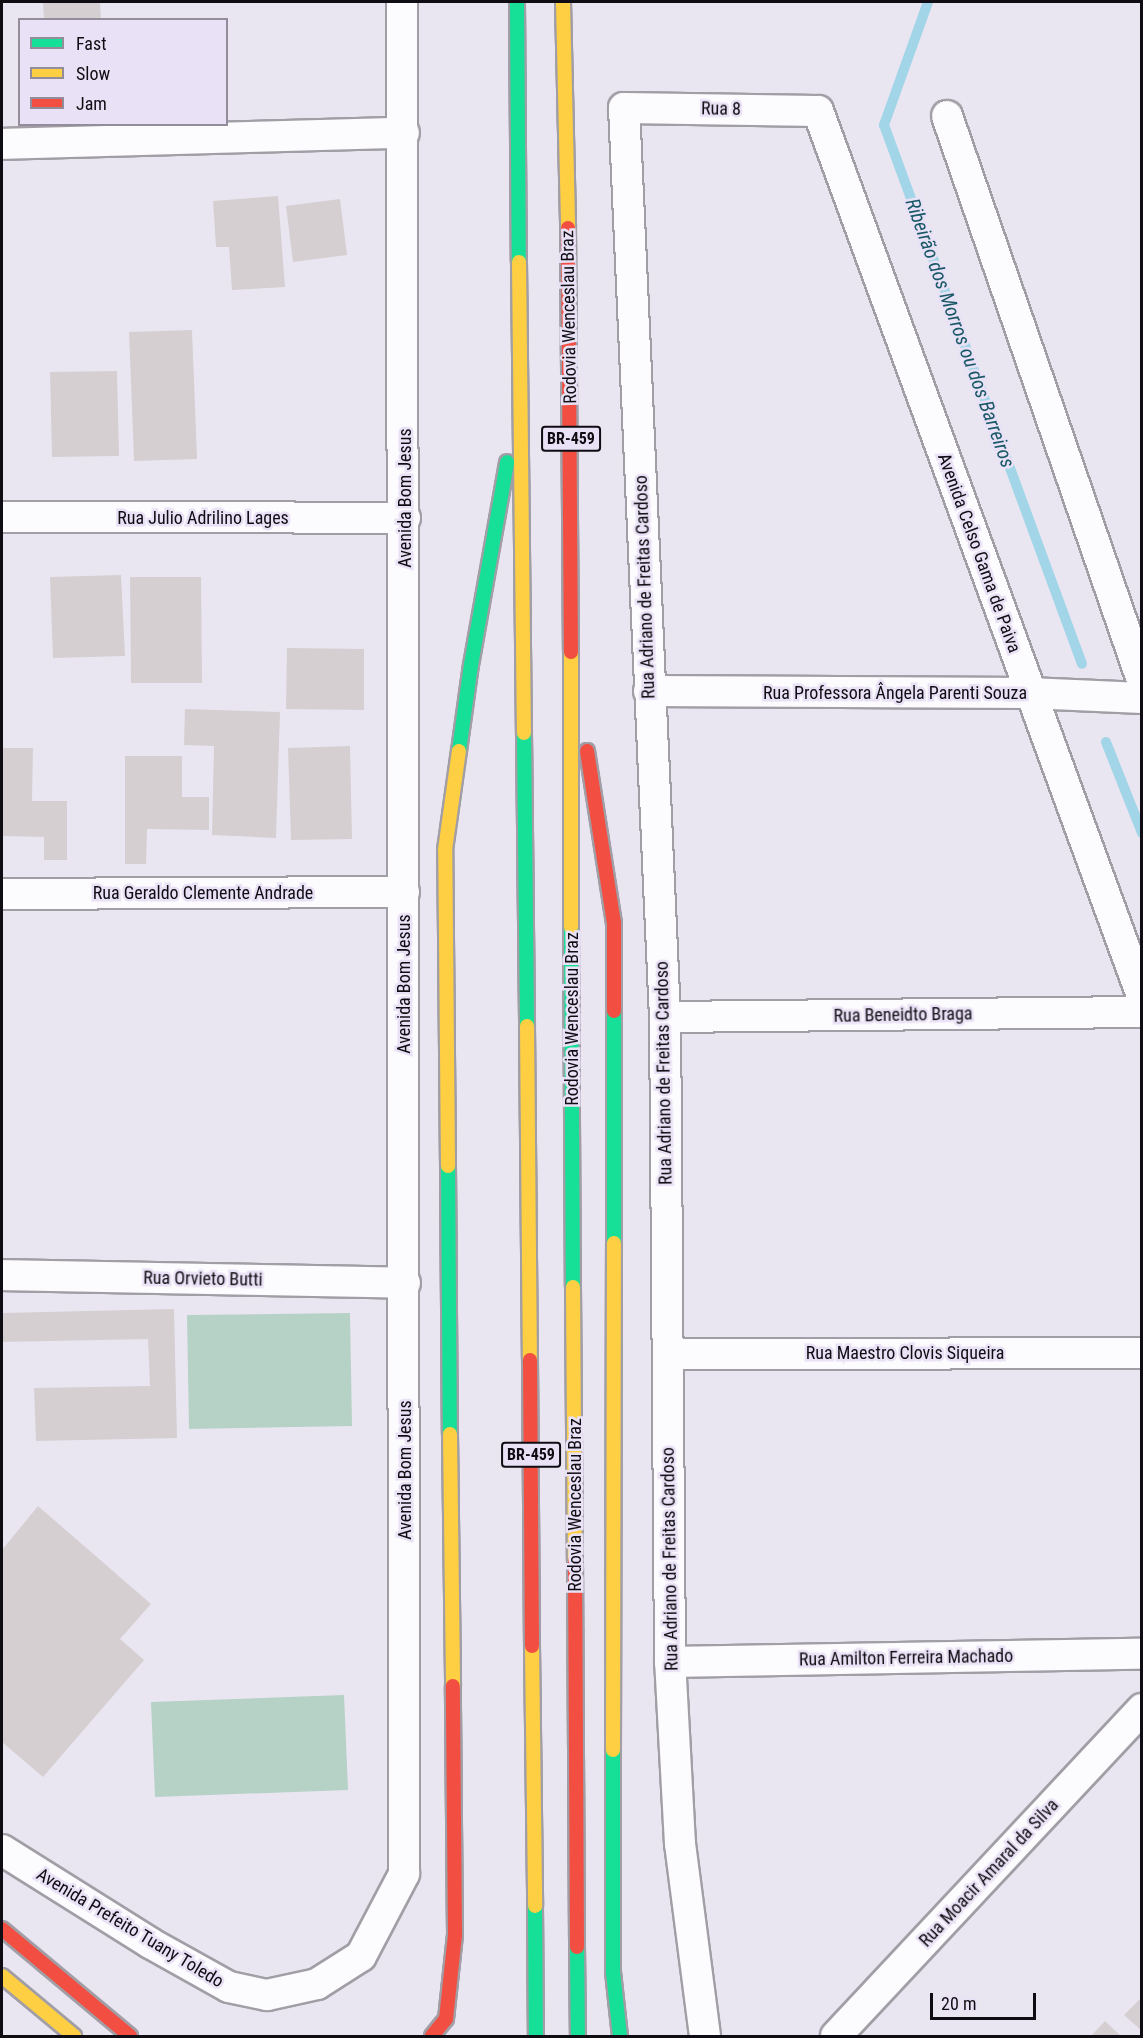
<!DOCTYPE html>
<meta charset="utf-8">
<style>
body{margin:0}
#map{position:relative;width:1143px;height:2038px;overflow:hidden;background:#eae6f1;font-family:"Roboto Condensed",sans-serif}
div>[style]{position:absolute}
[style*='--x']{left:calc(var(--x)*1px);top:calc(var(--y)*1px);width:calc(var(--w)*1px);rotate:calc(var(--a)*1deg)}
.green>*{inset:0;background:#b6d2c7}
.stream>*{height:10px;margin:-5px;padding:0 5px;transform-origin:5px;border-radius:5px;background:#a1d5e7}
.building>*{inset:0;background:#d5cfd2}
.roads{filter:drop-shadow(2px 0 #a19ea6) drop-shadow(-2px 0 #a19ea6) drop-shadow(0 2px #a19ea6) drop-shadow(0 -2px #a19ea6)}
.street>*{height:30px;margin:-15px;padding:0 15px;transform-origin:15px;border-radius:15px;background:#fcfbfd}
.fast>*{height:14px;margin:-7px;padding:0 7px;transform-origin:7px;border-radius:7px;background:#16e098}
.slow>*{height:14px;margin:-7px;padding:0 7px;transform-origin:7px;border-radius:7px;background:#ffcf43}
.jam>*{height:14px;margin:-7px;padding:0 7px;transform-origin:7px;border-radius:7px;background:#f24e42}
span{translate:-50% -50%;white-space:nowrap;text-align:center;line-height:1.15;-webkit-text-stroke:5px #e9e1f5;paint-order:stroke}
.shield-label span{padding:2px 4px;background:#e9e1f5;border:2px solid;border-radius:4px;-webkit-text-stroke-width:0}
.shield-label{font-size:16px;color:#0f0d13;font-weight:700}
.street-label{font-size:18px;color:#0f0d13}
.water-label{font-size:20px;color:#195867;font-style:italic}
.frame{position:absolute;inset:0;border:3px solid #0f0d13;pointer-events:none}
.legend{position:absolute;left:18px;top:18px;width:210px;height:108px;box-sizing:border-box;background:#e9e1f5;border:2px solid #928c9b;margin:0;padding:8px 10px;list-style:none;font-size:18px;color:#0f0d13}
.legend li{display:flex;align-items:center;gap:12px;height:30px}
.legend b{width:30px;border:2px solid #928c9b}
.scale{position:absolute;left:930px;top:1993px;width:106px;height:27px;box-sizing:border-box;border:3px solid #0f0d13;border-top:0;padding-left:8px;font-size:18px;line-height:21px;white-space:nowrap;color:#0f0d13;-webkit-text-stroke:4px #e9e1f5;paint-order:stroke}
</style>
<div id="map">
<div class="green">
<div style="clip-path:polygon(350px 1313px,352px 1426px,189px 1429px,187px 1315px)"></div>
<div style="clip-path:polygon(344px 1695px,348px 1790px,155px 1797px,151px 1702px)"></div>
</div>
<div class="stream">
<div style="--x:928;--y:2;--w:131;--a:109.7"></div>
<div style="--x:884;--y:125;--w:574;--a:69.83"></div>
<div style="--x:1106;--y:742;--w:98;--a:68.4"></div>
</div>
<div class="building">
<div style="clip-path:polygon(43px 2px,100px 2px,101px 20px,44px 20px)"></div>
<div style="clip-path:polygon(278px 196px,285px 287px,232px 290px,229px 247px,216px 247px,213px 201px)"></div>
<div style="clip-path:polygon(340px 199px,347px 255px,293px 262px,286px 206px)"></div>
<div style="clip-path:polygon(192px 330px,197px 459px,134px 461px,129px 332px)"></div>
<div style="clip-path:polygon(117px 371px,119px 456px,52px 457px,50px 372px)"></div>
<div style="clip-path:polygon(121px 575px,125px 656px,53px 658px,50px 577px)"></div>
<div style="clip-path:polygon(130px 577px,201px 577px,202px 683px,131px 683px)"></div>
<div style="clip-path:polygon(287px 648px,364px 649px,364px 710px,286px 709px)"></div>
<div style="clip-path:polygon(185px 709px,280px 712px,276px 838px,212px 835px,214px 746px,184px 745px)"></div>
<div style="clip-path:polygon(350px 746px,352px 839px,291px 840px,288px 748px)"></div>
<div style="clip-path:polygon(2px 748px,33px 748px,32px 801px,67px 801px,67px 860px,44px 860px,44px 837px,2px 836px)"></div>
<div style="clip-path:polygon(125px 756px,182px 756px,182px 797px,209px 797px,209px 830px,147px 829px,146px 864px,125px 864px)"></div>
<div style="clip-path:polygon(174px 1309px,177px 1438px,36px 1441px,34px 1388px,150px 1386px,148px 1339px,2px 1342px,2px 1313px)"></div>
<div style="clip-path:polygon(38px 1506px,151px 1604px,120px 1639px,144px 1660px,43px 1777px,2px 1742px,2px 1550px)"></div>
<div style="clip-path:polygon(1142px 1997px,1142px 2031px,1124px 2015px)"></div>
<div style="clip-path:polygon(1105px 2021px,1121px 2036px,1091px 2036px)"></div>
</div>
<div class="roads">
<div class="street">
<div style="--x:947;--y:116;--w:597;--a:70.93"></div>
<div style="--x:2;--y:144;--w:402;--a:-1.6"></div>
<div style="--x:2;--y:517;--w:403;--a:0.1"></div>
<div style="--x:649;--y:691;--w:380;--a:0.3"></div>
<div style="--x:1029;--y:693;--w:113;--a:2.5"></div>
<div style="--x:2;--y:894;--w:402;--a:-0.3"></div>
<div style="--x:665;--y:1017;--w:477;--a:-0.6"></div>
<div style="--x:2;--y:1275;--w:403;--a:1.1"></div>
<div style="--x:668;--y:1354;--w:474;--a:-0.1"></div>
<div style="--x:670;--y:1662;--w:472;--a:-1"></div>
<div style="--x:2;--y:1850;--w:175;--a:32.1"></div>
<div style="--x:150;--y:1943;--w:90;--a:29.1"></div>
<div style="--x:229;--y:1987;--w:39;--a:12"></div>
<div style="--x:267;--y:1995;--w:51;--a:-12.4"></div>
<div style="--x:317;--y:1984;--w:52;--a:-32.5"></div>
<div style="--x:361;--y:1956;--w:93;--a:-62.3"></div>
<div style="--x:404;--y:1874;--w:1872;--a:-90.06"></div>
<div style="--x:705;--y:2036;--w:194;--a:-97.4"></div>
<div style="--x:680;--y:1844;--w:182;--a:-93.1"></div>
<div style="--x:670;--y:1662;--w:645;--a:-90.44"></div>
<div style="--x:665;--y:1017;--w:910;--a:-92.58"></div>
<div style="--x:624;--y:108;--w:194;--a:0.9"></div>
<div style="--x:818;--y:111;--w:942;--a:69.89"></div>
<div style="--x:836;--y:2036;--w:448;--a:-46.9"></div>
</div>
<div class="fast">
<div style="--x:517;--y:2;--w:260;--a:89.6"></div>
<div style="--x:524;--y:733;--w:293;--a:89.4"></div>
<div style="--x:459;--y:751;--w:87;--a:-82.1"></div>
<div style="--x:471;--y:665;--w:206;--a:-79.9"></div>
<div style="--x:571;--y:927;--w:360;--a:89.7"></div>
<div style="--x:448;--y:1166;--w:268;--a:89.6"></div>
<div style="--x:614;--y:1243;--w:232;--a:-90"></div>
<div style="--x:613;--y:1750;--w:222;--a:90"></div>
<div style="--x:613;--y:1972;--w:64;--a:83.8"></div>
<div style="--x:535;--y:1906;--w:130;--a:89.6"></div>
<div style="--x:577;--y:1947;--w:89;--a:89.4"></div>
</div>
<div class="slow">
<div style="--x:563;--y:2;--w:226;--a:88.7"></div>
<div style="--x:519;--y:262;--w:471;--a:89.4"></div>
<div style="--x:571;--y:652;--w:275;--a:90"></div>
<div style="--x:527;--y:1026;--w:334;--a:89.5"></div>
<div style="--x:448;--y:1166;--w:316;--a:-90.5"></div>
<div style="--x:445;--y:850;--w:100;--a:-82"></div>
<div style="--x:573;--y:1287;--w:274;--a:89.6"></div>
<div style="--x:450;--y:1434;--w:252;--a:89.3"></div>
<div style="--x:532;--y:1646;--w:260;--a:89.3"></div>
<div style="--x:613;--y:1750;--w:507;--a:-89.89"></div>
<div style="--x:2;--y:1976;--w:94;--a:39.8"></div>
</div>
<div class="jam">
<div style="--x:568;--y:228;--w:424;--a:89.6"></div>
<div style="--x:587;--y:751;--w:174;--a:81.1"></div>
<div style="--x:614;--y:923;--w:88;--a:90"></div>
<div style="--x:530;--y:1360;--w:286;--a:89.6"></div>
<div style="--x:575;--y:1561;--w:386;--a:89.7"></div>
<div style="--x:2;--y:1929;--w:167;--a:39.9"></div>
<div style="--x:432;--y:2036;--w:22;--a:-51"></div>
<div style="--x:446;--y:2019;--w:84;--a:-83.9"></div>
<div style="--x:455;--y:1935;--w:249;--a:-90.5"></div>
</div>
</div>
<div class="shield-label">
<span style="left:571px;top:439px">BR-459</span>
<span style="left:531px;top:1455px">BR-459</span>
</div>
<div class="street-label">
<span style="left:721px;top:109px;rotate:1deg">Rua 8</span>
<span style="left:569px;top:317px;rotate:-91deg">Rodovia Wenceslau Braz</span>
<span style="left:405px;top:498px;rotate:-90deg">Avenida Bom Jesus</span>
<span style="left:203px;top:518px">Rua Julio Adrilino Lages</span>
<span style="left:979px;top:553px;rotate:70deg">Avenida Celso Gama de Paiva</span>
<span style="left:645px;top:587px;rotate:-92deg">Rua Adriano de Freitas Cardoso</span>
<span style="left:895px;top:693px">Rua Professora Ângela Parenti Souza</span>
<span style="left:203px;top:893px">Rua Geraldo Clemente Andrade</span>
<span style="left:404px;top:984px;rotate:-90deg">Avenida Bom Jesus</span>
<span style="left:903px;top:1015px;rotate:-1deg">Rua Beneidto Braga</span>
<span style="left:572px;top:1019px;rotate:-90deg">Rodovia Wenceslau Braz</span>
<span style="left:664px;top:1073px;rotate:-91deg">Rua Adriano de Freitas Cardoso</span>
<span style="left:203px;top:1279px;rotate:1deg">Rua Orvieto Butti</span>
<span style="left:905px;top:1353px">Rua Maestro Clovis Siqueira</span>
<span style="left:405px;top:1470px;rotate:-90deg">Avenida Bom Jesus</span>
<span style="left:575px;top:1505px;rotate:-90deg">Rodovia Wenceslau Braz</span>
<span style="left:670px;top:1559px;rotate:-91deg">Rua Adriano de Freitas Cardoso</span>
<span style="left:906px;top:1658px;rotate:-1deg">Rua Amilton Ferreira Machado</span>
<span style="left:989px;top:1873px;rotate:-47deg">Rua Moacir Amaral da Silva</span>
<span style="left:130px;top:1928px;rotate:31deg">Avenida Prefeito Tuany Toledo</span>
</div>
<div class="water-label">
<span style="left:960px;top:333px;rotate:70deg">Ribeirão dos Morros ou dos Barreiros</span>
</div>
<div class="frame"></div>
<ul class="legend">
<li><b style="height:8px;background:#16e098"></b>Fast</li>
<li><b style="height:8px;background:#ffcf43"></b>Slow</li>
<li><b style="height:8px;background:#f24e42"></b>Jam</li>
</ul>
<div class="scale">20 m</div>
</div>
